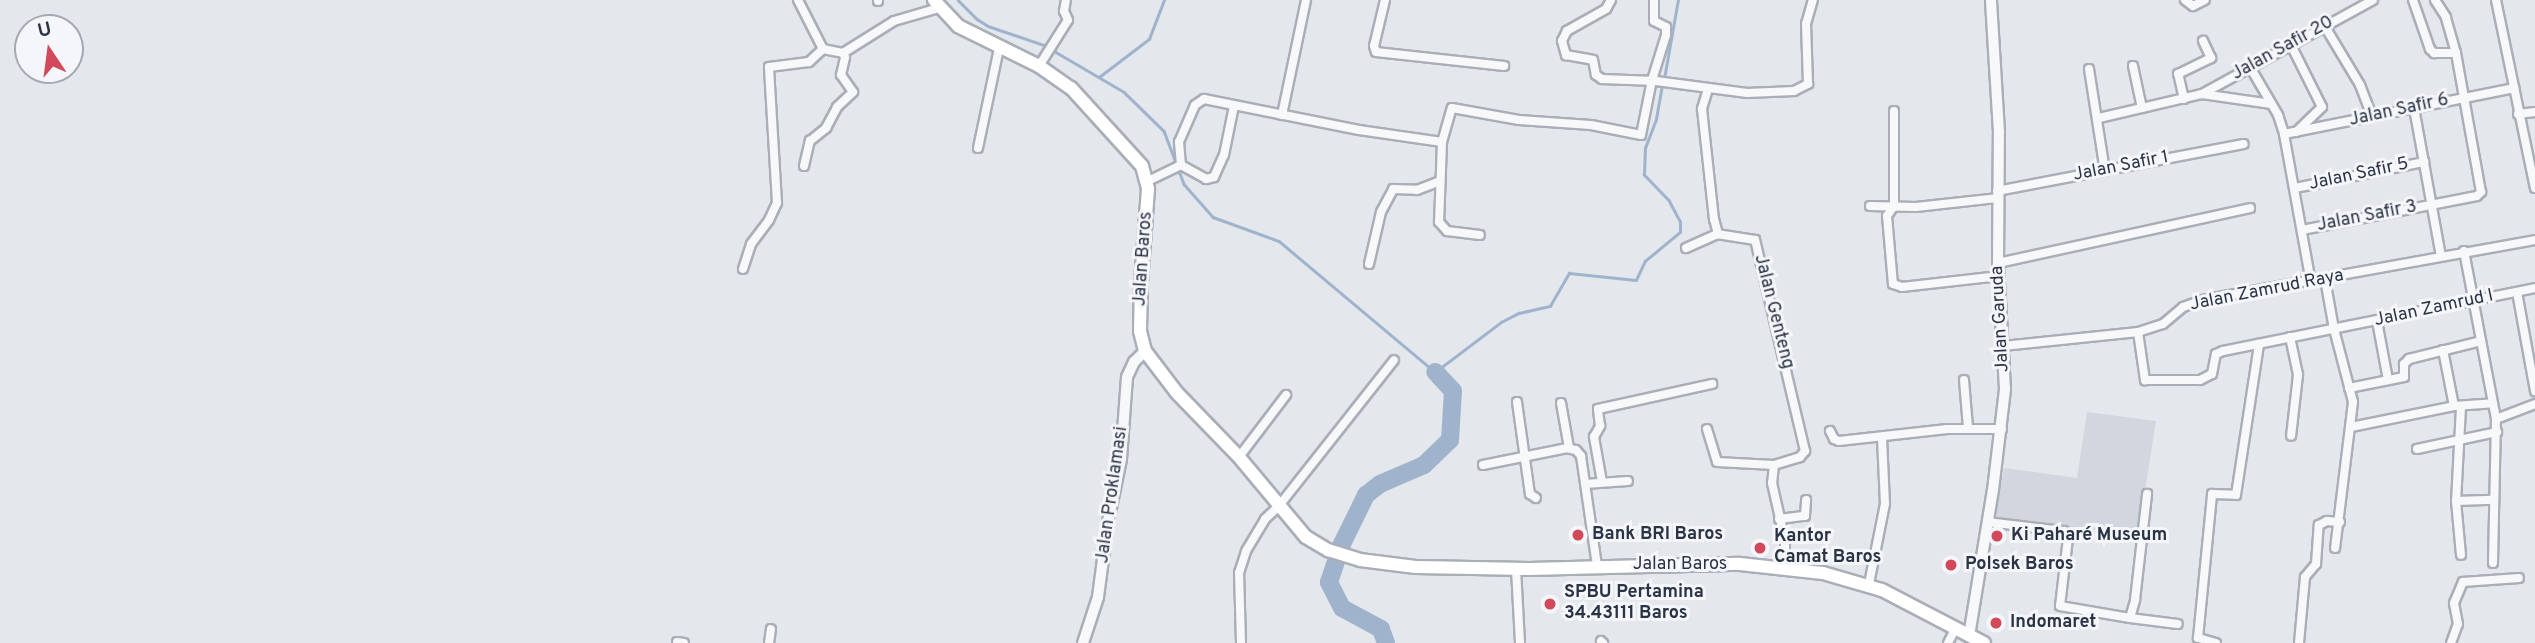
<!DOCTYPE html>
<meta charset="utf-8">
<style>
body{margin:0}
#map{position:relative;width:2535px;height:643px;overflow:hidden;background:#e4e7ec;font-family:Overpass,sans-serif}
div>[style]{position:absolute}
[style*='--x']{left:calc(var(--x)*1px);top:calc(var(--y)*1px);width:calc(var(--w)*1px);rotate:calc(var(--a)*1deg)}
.built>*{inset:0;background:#d2d6de}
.stream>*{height:2.5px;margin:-1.25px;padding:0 1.25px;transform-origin:1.25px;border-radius:1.25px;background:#9fb4cc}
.river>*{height:18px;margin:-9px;padding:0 9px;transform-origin:9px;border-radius:9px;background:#9fb4cc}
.roads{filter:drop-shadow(2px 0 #a9aeb7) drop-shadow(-2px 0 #a9aeb7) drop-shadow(0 2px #a9aeb7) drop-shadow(0 -2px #a9aeb7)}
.minor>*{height:8px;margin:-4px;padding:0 4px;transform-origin:4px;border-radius:4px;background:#f7f8fa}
.tertiary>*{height:10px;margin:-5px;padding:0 5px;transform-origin:5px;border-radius:5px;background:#f7f8fa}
.primary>*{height:12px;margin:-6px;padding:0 6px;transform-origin:6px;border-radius:6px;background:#fff}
.dots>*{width:19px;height:19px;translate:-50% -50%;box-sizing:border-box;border:4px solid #f4f6f9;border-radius:50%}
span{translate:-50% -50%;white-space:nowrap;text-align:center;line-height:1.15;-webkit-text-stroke:6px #f4f6f9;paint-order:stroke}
.street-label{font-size:18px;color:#2b3445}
.poi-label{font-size:18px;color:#2b3445;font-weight:700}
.left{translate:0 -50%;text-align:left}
.north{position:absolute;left:14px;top:14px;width:70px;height:70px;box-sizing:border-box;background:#f4f6f9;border:2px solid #a4a8b1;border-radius:50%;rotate:347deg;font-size:19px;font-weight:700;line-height:28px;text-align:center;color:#2b3445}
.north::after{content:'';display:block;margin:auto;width:24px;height:32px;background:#d1495b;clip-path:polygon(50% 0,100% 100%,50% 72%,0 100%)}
</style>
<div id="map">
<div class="built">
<div style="clip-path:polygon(2087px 412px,2156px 421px,2138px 535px,1995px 519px,2004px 468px,2077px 478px)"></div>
</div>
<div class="stream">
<div style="--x:958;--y:0;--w:27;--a:45"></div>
<div style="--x:977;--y:19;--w:13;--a:32"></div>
<div style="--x:988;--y:26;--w:59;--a:18.7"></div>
<div style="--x:1044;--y:45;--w:93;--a:30.4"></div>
<div style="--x:1124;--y:92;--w:56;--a:44.3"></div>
<div style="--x:1164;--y:131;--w:57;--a:69.3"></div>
<div style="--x:1184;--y:184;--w:44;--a:48.7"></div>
<div style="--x:1213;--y:217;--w:70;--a:20"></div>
<div style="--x:1279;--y:241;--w:204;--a:40"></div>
<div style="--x:1435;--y:372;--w:83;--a:-37.1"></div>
<div style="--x:1501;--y:322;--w:20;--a:-27"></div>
<div style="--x:1519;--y:313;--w:32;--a:-13"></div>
<div style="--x:1550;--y:306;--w:38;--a:-60"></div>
<div style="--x:1569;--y:273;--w:67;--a:6"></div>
<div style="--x:1636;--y:280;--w:21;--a:-65"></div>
<div style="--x:1645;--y:261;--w:45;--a:-39.6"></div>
<div style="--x:1680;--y:232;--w:10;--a:-90"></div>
<div style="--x:1680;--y:222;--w:24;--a:-118"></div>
<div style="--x:1669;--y:201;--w:36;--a:-134"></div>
<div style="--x:1644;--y:175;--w:27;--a:-88"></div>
<div style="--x:1645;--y:148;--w:31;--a:-69"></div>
<div style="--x:1656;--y:119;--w:35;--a:-80"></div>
<div style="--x:1099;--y:77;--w:63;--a:-37.2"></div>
<div style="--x:1149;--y:39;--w:42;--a:-69"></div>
<div style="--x:1664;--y:79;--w:80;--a:-80"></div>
</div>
<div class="river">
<div style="--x:1386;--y:643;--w:15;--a:-110"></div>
<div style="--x:1381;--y:629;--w:44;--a:-151.7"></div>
<div style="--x:1342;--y:608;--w:29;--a:-117"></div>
<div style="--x:1329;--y:582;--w:40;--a:-71.1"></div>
<div style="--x:1342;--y:544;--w:55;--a:-63.9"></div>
<div style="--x:1366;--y:495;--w:18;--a:-38"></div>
<div style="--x:1380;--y:484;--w:48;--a:-23.4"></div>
<div style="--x:1424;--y:465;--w:36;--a:-44"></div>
<div style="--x:1450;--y:440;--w:49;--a:-86.5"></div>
<div style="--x:1453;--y:391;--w:26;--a:-133"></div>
</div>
<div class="roads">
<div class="minor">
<div style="--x:798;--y:0;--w:55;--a:63"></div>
<div style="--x:1385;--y:0;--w:47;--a:103.4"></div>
<div style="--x:1374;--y:46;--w:6;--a:72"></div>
<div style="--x:1376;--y:52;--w:129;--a:6.2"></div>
<div style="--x:1611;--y:0;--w:10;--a:119"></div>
<div style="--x:1606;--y:9;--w:45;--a:150.6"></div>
<div style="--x:1567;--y:31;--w:11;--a:117"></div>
<div style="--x:1562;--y:41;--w:15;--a:74"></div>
<div style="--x:1566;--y:55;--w:27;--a:10"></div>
<div style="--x:1593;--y:60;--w:15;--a:79"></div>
<div style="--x:1596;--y:75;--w:7;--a:34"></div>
<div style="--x:1602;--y:79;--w:54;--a:2.1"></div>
<div style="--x:1656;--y:81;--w:92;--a:7.5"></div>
<div style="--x:1747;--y:93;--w:47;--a:-2.4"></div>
<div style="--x:1794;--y:91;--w:16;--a:-27"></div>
<div style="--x:1808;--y:84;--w:60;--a:-91.9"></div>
<div style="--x:1806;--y:24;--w:25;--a:-74"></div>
<div style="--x:2185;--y:0;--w:10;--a:37"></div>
<div style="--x:2193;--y:6;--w:13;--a:-27"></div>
<div style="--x:2413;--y:0;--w:52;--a:70.9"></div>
<div style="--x:2430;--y:49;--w:6;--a:45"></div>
<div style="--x:2434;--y:53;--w:22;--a:0"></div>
<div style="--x:2496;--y:0;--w:192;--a:78.3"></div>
<div style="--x:878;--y:1;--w:1;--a:-90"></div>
<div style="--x:2324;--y:25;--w:70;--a:59"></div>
<div style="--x:2360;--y:85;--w:34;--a:69"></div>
<div style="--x:2291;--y:45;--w:69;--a:63.4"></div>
<div style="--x:2322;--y:107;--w:36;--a:136"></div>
<div style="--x:1039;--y:66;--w:54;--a:-57.8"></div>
<div style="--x:1068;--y:20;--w:10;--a:-114"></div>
<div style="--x:1064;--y:11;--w:11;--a:-80"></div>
<div style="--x:2133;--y:66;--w:43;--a:77.9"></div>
<div style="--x:2250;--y:67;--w:56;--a:59.7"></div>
<div style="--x:2278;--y:115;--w:20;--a:72"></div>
<div style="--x:2284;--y:134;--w:150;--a:79.7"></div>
<div style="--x:2089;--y:69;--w:103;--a:81.1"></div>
<div style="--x:1708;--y:89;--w:21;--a:107"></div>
<div style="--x:1702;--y:109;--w:111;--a:83.8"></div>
<div style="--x:1714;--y:219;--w:16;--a:75"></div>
<div style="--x:2202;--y:94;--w:70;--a:8.2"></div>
<div style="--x:2184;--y:99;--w:26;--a:-103"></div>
<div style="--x:2178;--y:74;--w:37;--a:-26"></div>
<div style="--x:2211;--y:58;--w:19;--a:-115"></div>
<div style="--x:2414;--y:108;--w:150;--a:79.7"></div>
<div style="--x:1894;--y:111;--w:95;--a:90"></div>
<div style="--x:1894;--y:206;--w:12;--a:125"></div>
<div style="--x:1887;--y:216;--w:68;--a:85"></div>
<div style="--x:1893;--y:284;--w:9;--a:18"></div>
<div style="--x:1902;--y:287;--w:98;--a:-6.5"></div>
<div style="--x:2518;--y:114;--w:17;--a:-7"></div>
<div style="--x:1282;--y:115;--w:117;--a:-78.2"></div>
<div style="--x:2099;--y:118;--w:106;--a:-13.1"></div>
<div style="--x:2202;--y:94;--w:195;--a:-28.8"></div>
<div style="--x:2284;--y:134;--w:235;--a:-11.3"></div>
<div style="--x:1442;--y:142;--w:35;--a:-74"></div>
<div style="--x:1452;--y:108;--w:68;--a:10.2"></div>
<div style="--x:1519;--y:120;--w:72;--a:4"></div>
<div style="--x:1591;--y:125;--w:51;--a:11.3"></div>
<div style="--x:1641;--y:135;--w:56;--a:-78.7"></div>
<div style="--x:1652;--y:80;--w:47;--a:-72.7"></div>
<div style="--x:1666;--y:35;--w:8;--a:-90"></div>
<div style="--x:1666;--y:27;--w:13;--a:-153"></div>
<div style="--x:1654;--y:21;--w:21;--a:-90"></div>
<div style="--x:978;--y:148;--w:102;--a:-78.1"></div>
<div style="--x:1181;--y:165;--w:29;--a:29"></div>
<div style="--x:1206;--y:179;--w:8;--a:-14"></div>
<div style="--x:1214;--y:177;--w:24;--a:-66"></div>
<div style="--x:1224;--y:155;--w:50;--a:-78.5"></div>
<div style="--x:804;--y:166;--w:26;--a:-77"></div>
<div style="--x:810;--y:141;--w:21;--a:-39"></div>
<div style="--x:826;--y:128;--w:24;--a:-62"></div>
<div style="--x:837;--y:107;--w:22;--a:-43"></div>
<div style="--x:853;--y:92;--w:21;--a:-125"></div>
<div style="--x:841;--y:75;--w:18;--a:-77"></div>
<div style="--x:845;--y:57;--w:4;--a:-117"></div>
<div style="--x:1148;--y:181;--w:37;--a:-26"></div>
<div style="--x:1181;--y:165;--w:23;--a:-95"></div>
<div style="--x:1179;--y:142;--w:40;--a:-66.6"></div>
<div style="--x:1195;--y:105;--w:11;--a:-34"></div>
<div style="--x:1204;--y:99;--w:158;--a:11.3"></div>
<div style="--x:1359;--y:130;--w:84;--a:8.2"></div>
<div style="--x:1442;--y:142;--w:80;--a:92.1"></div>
<div style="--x:1439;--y:222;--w:12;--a:48"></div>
<div style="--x:1447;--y:231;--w:33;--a:7"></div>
<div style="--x:2295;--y:188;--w:132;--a:-11.4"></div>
<div style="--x:1997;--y:191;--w:251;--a:-10.8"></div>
<div style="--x:1870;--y:206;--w:46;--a:1.2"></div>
<div style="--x:1916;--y:207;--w:81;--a:-6.3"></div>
<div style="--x:2302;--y:230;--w:178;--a:-11"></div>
<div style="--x:2477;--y:196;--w:6;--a:-45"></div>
<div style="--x:2481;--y:192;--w:141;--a:-100.2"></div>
<div style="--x:2456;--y:53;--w:37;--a:-106"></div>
<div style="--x:2446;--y:17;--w:20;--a:-123"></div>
<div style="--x:1686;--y:248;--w:35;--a:-24"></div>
<div style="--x:2464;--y:251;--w:171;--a:79.2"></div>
<div style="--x:2496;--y:419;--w:144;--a:91.2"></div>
<div style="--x:1998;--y:263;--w:258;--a:-12.3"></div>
<div style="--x:1369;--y:264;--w:53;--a:-77"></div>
<div style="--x:1381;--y:212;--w:26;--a:-62"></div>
<div style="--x:1393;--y:189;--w:24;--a:2"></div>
<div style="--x:1417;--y:190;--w:25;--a:-21"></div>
<div style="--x:743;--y:269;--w:26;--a:-72"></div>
<div style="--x:751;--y:244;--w:30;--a:-53"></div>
<div style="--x:769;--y:220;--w:19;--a:-65"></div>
<div style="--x:777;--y:203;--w:136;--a:-93.4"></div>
<div style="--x:769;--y:67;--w:40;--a:-7.1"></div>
<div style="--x:809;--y:62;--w:19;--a:-43"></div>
<div style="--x:823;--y:49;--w:20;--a:11"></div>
<div style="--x:843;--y:53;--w:60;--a:-32.1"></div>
<div style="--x:894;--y:21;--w:47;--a:-16.1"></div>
<div style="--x:2325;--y:279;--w:51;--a:79.8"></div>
<div style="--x:2334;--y:329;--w:75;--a:75.4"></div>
<div style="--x:2353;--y:402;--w:147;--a:97"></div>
<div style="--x:2517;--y:292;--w:101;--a:79.7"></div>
<div style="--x:2377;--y:321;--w:60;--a:79.4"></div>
<div style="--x:2138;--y:332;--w:49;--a:81.7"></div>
<div style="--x:2145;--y:380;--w:55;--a:0"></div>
<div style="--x:2200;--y:380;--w:13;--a:-27"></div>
<div style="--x:2212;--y:374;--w:20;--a:-79"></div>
<div style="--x:2216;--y:354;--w:8;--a:-23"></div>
<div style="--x:2223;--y:351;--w:318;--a:-11.4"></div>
<div style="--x:2290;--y:337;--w:39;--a:78"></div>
<div style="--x:2298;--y:375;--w:61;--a:96.5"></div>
<div style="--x:2003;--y:346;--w:136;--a:-5.9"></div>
<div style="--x:2138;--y:332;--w:26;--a:-18"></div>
<div style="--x:2163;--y:324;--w:26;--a:-40"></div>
<div style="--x:2183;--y:307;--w:20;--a:-20"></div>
<div style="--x:2202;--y:300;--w:338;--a:-10.2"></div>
<div style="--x:2443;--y:350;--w:57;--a:78.9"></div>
<div style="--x:1964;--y:380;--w:48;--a:85.2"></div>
<div style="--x:2349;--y:388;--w:56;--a:-11.3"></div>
<div style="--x:2404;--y:377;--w:13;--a:-90"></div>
<div style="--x:2404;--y:364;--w:7;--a:-45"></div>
<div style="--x:2409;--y:359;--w:74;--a:-14"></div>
<div style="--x:1517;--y:402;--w:93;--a:82"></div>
<div style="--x:1530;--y:494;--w:7;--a:34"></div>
<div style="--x:1561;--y:403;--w:46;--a:79.9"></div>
<div style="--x:2461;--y:407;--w:94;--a:93"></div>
<div style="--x:2456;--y:501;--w:54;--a:84.7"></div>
<div style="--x:2496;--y:419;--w:42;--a:-21"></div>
<div style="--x:2351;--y:427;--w:105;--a:-11.5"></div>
<div style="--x:2454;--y:406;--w:39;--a:-4"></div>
<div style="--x:1707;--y:429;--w:34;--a:73"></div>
<div style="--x:1717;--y:462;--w:57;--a:3"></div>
<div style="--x:1774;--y:465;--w:27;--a:-17"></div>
<div style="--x:1800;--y:457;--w:8;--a:-50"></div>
<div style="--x:1805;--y:451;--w:217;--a:-103.3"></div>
<div style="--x:1755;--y:240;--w:37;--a:-171"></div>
<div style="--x:1830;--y:431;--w:9;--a:63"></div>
<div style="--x:1834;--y:439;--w:5;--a:22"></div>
<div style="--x:1839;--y:441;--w:109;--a:-6.3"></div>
<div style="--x:1947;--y:429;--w:55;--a:0"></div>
<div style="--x:2417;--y:449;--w:82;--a:-12"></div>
<div style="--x:1239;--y:457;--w:78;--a:-52.8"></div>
<div style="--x:1483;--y:465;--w:86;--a:-11.4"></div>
<div style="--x:1567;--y:448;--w:9;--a:13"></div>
<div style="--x:1576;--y:450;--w:8;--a:50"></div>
<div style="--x:1581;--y:456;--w:111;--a:81.7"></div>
<div style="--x:1774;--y:465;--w:18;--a:96"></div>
<div style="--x:1772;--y:483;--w:58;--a:77.2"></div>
<div style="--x:1785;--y:540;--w:27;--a:90"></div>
<div style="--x:1602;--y:482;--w:46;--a:-100.1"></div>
<div style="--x:1594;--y:437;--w:13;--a:-61"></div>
<div style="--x:1600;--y:426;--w:17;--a:-97"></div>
<div style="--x:1598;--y:409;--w:117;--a:-12.4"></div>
<div style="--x:1585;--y:484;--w:43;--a:-4"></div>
<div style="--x:2456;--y:501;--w:37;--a:-2"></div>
<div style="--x:1779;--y:519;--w:26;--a:-7"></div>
<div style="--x:1805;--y:516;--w:16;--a:-86"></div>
<div style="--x:1987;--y:522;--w:78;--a:6.7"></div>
<div style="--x:2064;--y:531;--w:8;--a:60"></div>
<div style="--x:2068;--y:538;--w:68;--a:96.7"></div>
<div style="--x:2060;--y:606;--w:71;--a:9.7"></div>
<div style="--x:2130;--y:618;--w:19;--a:-74"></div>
<div style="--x:2135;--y:600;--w:107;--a:-83.5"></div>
<div style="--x:1516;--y:569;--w:74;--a:86.9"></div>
<div style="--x:1869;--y:584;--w:82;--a:-78.7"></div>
<div style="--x:1885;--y:504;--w:67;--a:-92.6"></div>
<div style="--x:2130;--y:618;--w:48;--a:7.1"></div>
<div style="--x:1601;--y:641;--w:3;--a:45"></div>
<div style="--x:677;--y:642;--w:7;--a:8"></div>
<div style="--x:769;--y:643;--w:14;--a:-82"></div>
<div style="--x:1241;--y:643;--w:70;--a:-91.6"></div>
<div style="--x:1239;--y:573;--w:23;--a:-72"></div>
<div style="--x:1246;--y:551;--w:37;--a:-59"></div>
<div style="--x:1265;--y:519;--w:18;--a:-43"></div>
<div style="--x:1278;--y:507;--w:187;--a:-51.7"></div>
<div style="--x:1948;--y:643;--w:16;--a:-63"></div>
<div style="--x:2216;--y:643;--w:19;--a:-164"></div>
<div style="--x:2198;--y:638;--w:145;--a:-84.4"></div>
<div style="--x:2212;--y:494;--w:24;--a:2"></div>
<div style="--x:2236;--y:495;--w:153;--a:-81.3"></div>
<div style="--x:2299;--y:643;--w:66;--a:-84.8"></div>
<div style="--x:2305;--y:577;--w:17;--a:-50"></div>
<div style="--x:2316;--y:564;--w:39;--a:-86"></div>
<div style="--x:2319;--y:525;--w:9;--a:-27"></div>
<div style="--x:2327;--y:521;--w:13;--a:4"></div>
<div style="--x:2451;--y:643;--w:20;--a:-70"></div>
<div style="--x:2458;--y:624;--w:21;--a:-101"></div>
<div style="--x:2454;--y:603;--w:23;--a:-67"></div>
<div style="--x:2463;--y:582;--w:56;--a:-4.1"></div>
</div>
<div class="tertiary">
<div style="--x:1969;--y:636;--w:148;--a:-80.7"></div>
<div style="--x:1993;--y:490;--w:102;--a:-83.2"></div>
<div style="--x:2005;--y:389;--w:126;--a:-93.2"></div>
<div style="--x:1998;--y:263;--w:131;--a:-89.6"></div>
<div style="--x:1999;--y:132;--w:132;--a:-93.5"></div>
<div style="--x:1083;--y:643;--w:48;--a:-71.9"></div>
<div style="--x:1098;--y:597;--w:76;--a:-82.4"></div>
<div style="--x:1108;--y:522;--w:64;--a:-78.3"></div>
<div style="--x:1121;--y:459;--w:82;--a:-85.8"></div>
<div style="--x:1127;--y:377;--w:17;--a:-65"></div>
<div style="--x:1134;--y:362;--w:16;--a:-45"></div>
</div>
<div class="primary">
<div style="--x:934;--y:0;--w:35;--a:47"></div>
<div style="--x:958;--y:26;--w:90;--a:26.3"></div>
<div style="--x:1039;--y:66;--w:39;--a:35"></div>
<div style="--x:1071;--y:88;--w:105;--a:47.7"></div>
<div style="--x:1142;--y:166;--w:24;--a:75"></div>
<div style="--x:1148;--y:189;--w:94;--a:94.3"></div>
<div style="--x:1141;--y:283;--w:48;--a:91.2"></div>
<div style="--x:1140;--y:331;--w:21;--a:76"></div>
<div style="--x:1145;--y:351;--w:53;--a:52.7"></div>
<div style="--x:1177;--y:393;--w:89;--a:45.9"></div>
<div style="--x:1239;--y:457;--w:104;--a:50.1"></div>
<div style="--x:1306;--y:537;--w:26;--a:31"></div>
<div style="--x:1328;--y:550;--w:34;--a:17"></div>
<div style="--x:1360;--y:560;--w:56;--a:7.1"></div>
<div style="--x:1416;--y:567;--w:113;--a:1"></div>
<div style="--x:1529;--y:569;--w:211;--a:-1.4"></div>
<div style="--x:1740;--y:564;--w:83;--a:6.2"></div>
<div style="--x:1823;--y:573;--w:61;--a:16.1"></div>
<div style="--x:1882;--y:590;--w:115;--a:27.5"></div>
</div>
</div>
<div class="dots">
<div style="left:1578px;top:535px;background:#d1495b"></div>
<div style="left:1997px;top:536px;background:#d1495b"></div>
<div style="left:1760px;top:548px;background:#d1495b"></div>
<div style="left:1951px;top:565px;background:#d1495b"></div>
<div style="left:1550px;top:604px;background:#d1495b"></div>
<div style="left:1996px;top:623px;background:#d1495b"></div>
</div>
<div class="street-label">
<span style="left:2283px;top:49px;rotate:-29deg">Jalan Safir 20</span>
<span style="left:2399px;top:111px;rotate:-12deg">Jalan Safir 6</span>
<span style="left:2121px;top:167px;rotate:-11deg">Jalan Safir 1</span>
<span style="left:2359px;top:175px;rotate:-12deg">Jalan Safir 5</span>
<span style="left:2367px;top:217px;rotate:-11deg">Jalan Safir 3</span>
<span style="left:1144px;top:259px;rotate:-86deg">Jalan Baros</span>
<span style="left:2267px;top:291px;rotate:-11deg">Jalan Zamrud Raya</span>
<span style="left:2434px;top:309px;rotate:-12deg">Jalan Zamrud I</span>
<span style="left:1773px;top:312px;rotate:76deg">Jalan Genteng</span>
<span style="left:2001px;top:319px;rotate:-93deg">Jalan Garuda</span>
<span style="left:1113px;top:495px;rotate:-82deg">Jalan Proklamasi</span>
<span style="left:1680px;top:565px">Jalan Baros</span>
</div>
<div class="poi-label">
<span class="left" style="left:1592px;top:535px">Bank BRI Baros</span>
<span class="left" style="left:2011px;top:536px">Ki Paharé Museum</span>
<span class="left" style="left:1774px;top:548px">Kantor<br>Camat Baros</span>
<span class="left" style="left:1965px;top:565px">Polsek Baros</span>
<span class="left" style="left:1564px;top:604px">SPBU Pertamina<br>34.43111 Baros</span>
<span class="left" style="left:2010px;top:623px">Indomaret</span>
</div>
<div class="north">U</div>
</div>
